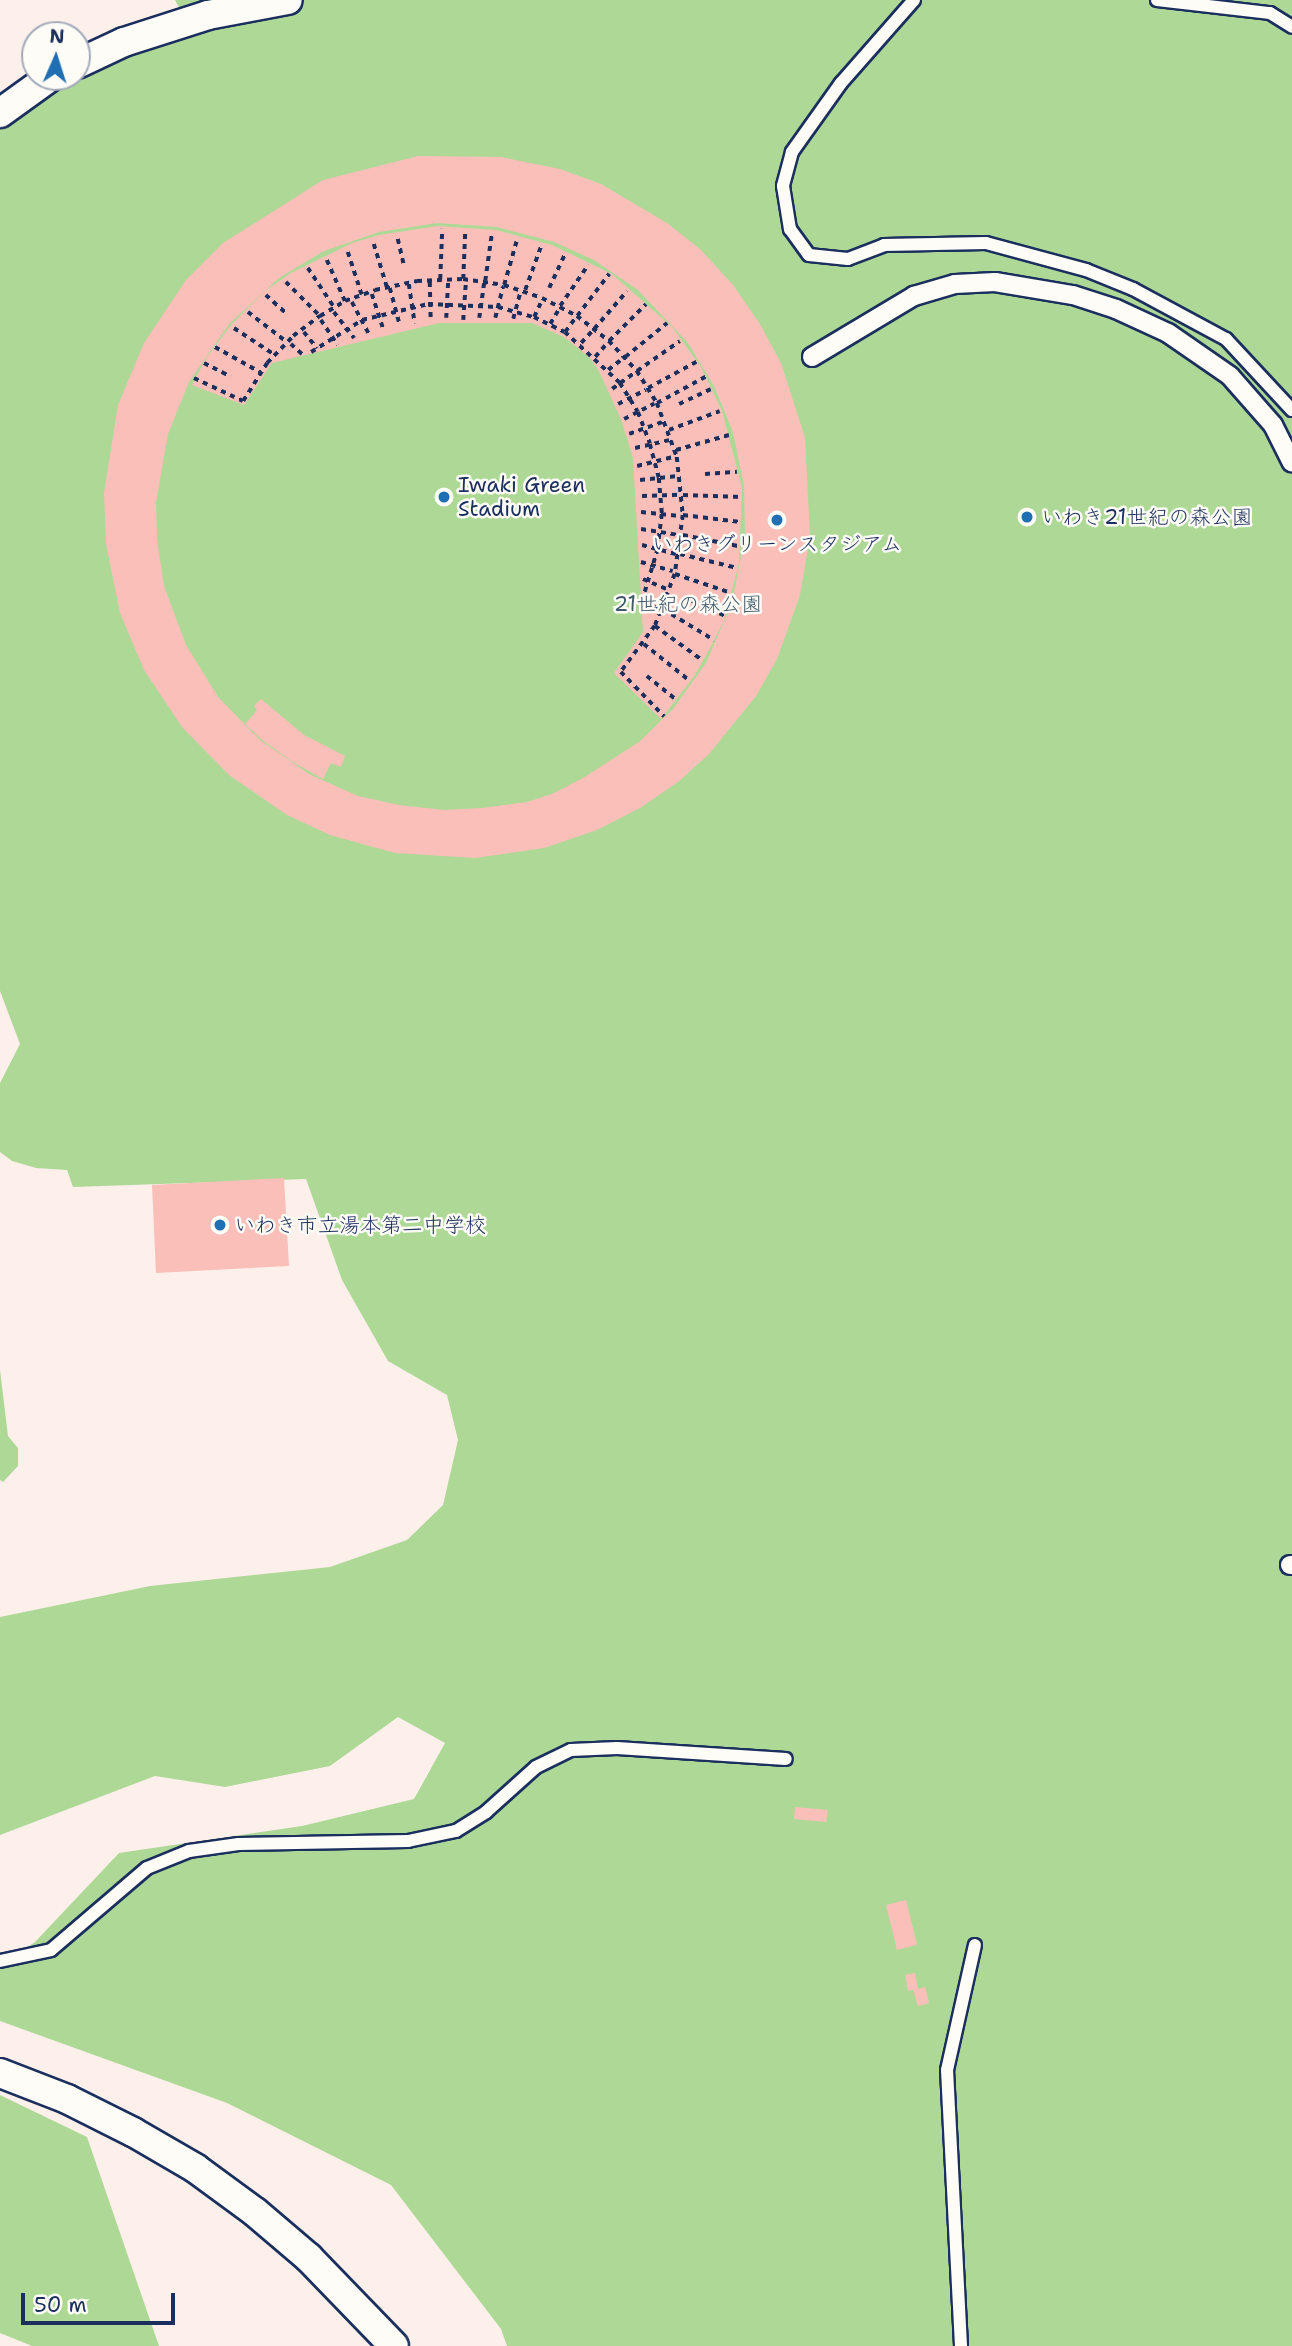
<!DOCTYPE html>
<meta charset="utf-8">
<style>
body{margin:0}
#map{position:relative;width:1292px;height:2346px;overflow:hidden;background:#fdf0eb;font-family:"Shantell Sans","Klee One",sans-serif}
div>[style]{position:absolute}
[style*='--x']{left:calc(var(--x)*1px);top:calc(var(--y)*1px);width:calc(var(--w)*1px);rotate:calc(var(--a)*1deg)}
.green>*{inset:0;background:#aed896}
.building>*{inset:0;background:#fbbfba}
.path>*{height:3.5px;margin-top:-1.75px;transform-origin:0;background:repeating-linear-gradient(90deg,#1b2f5e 0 5px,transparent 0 10px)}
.roads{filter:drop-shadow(2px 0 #1b2f5e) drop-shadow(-2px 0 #1b2f5e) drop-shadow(0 2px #1b2f5e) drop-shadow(0 -2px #1b2f5e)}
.service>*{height:12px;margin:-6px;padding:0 6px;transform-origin:6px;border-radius:6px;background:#fdfcf7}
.pedestrian>*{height:18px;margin:-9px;padding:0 9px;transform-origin:9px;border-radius:9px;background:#fdfcf7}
.tertiary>*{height:28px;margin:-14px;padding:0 14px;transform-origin:14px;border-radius:14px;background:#fdfcf7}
.dots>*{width:19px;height:19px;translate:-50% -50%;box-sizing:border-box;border:4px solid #fdfcf7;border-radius:50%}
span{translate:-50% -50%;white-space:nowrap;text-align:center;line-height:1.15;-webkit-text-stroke:5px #fdfcf7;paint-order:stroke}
.poi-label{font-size:21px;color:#1b2f5e}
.left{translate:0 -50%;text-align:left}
.park-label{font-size:21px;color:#40596c}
.north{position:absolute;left:21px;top:21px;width:70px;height:70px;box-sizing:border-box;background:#fdfcf7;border:2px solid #a3aaba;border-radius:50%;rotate:3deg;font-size:19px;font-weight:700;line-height:28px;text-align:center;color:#1b2f5e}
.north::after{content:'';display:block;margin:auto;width:24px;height:32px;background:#1f6fb2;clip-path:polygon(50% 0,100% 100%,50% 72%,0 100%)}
.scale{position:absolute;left:21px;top:2293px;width:154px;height:32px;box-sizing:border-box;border:4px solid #1b2f5e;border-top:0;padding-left:9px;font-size:21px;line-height:24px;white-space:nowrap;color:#1b2f5e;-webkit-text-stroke:5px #fdfcf7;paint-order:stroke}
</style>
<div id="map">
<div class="green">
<div style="clip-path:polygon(175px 0,1292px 0,1292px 2346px,507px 2346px,501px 2329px,391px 2185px,227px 2103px,0 2021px,0 1966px,35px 1942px,119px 1853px,302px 1826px,414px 1799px,445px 1743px,398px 1717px,330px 1766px,225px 1787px,155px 1776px,0 1835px,0 1617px,150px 1586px,330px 1567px,407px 1540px,443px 1505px,458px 1440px,447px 1395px,388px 1361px,342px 1280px,306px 1179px,73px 1187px,67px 1170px,36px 1168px,12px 1161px,0 1152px,0 1083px,20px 1044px,0 991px,0 113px,50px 77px,77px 77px,186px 21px)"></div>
<div style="clip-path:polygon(0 1370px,8px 1436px,18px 1448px,18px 1466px,3px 1482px,0 1480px)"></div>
<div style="clip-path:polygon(0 2095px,87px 2137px,159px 2346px,32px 2346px,0 2333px)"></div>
</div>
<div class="building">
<div style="clip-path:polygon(evenodd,418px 156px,501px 157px,560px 169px,601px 184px,667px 223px,701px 250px,733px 285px,760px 324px,781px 363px,805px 438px,810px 537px,800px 595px,777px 659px,756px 696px,709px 754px,678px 782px,640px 808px,597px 830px,544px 848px,475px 858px,395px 853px,330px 835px,287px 815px,229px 775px,182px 727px,144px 670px,120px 613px,106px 544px,104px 493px,118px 405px,144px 343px,186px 280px,223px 243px,323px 180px,418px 156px,437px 223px,497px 227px,554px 242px,594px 260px,638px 290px,688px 343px,714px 386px,733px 432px,744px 486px,745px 534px,732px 603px,706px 663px,673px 709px,639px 742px,583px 778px,552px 794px,527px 802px,482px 808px,445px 810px,399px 805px,358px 796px,309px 774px,260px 740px,218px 697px,186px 645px,164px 586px,157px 540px,156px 502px,168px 434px,189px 382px,229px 324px,279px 278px,324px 251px,379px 232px,437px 223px)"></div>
<div style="clip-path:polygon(438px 226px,496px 230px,552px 245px,612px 274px,672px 327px,701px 367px,722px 411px,742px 488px,739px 563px,724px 621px,709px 650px,695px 675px,661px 719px,614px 673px,643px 632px,633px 458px,622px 422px,600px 373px,590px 358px,564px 337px,532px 323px,439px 323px,272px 363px,244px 405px,192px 385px,205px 360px,230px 326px,265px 291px,291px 273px,352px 243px,379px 235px)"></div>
<div style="clip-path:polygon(261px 699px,304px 735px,345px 756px,341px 767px,331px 763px,323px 779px,291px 761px,261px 739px,245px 724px,257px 710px,254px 706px)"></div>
<div style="clip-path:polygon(284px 1178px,289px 1266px,156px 1273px,152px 1185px)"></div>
<div style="clip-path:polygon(795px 1807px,828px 1810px,826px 1822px,794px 1819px)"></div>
<div style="clip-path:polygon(906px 1900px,917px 1945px,897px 1950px,886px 1905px)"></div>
<div style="clip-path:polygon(915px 1973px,918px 1989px,925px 1987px,929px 2003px,918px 2006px,913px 1990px,908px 1991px,905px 1975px)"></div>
</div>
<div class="path">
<div style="--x:398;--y:239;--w:28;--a:77"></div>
<div style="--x:374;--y:244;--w:45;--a:73.2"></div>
<div style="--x:348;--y:252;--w:45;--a:72"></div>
<div style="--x:327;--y:260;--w:45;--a:66.3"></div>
<div style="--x:308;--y:268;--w:47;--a:56.3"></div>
<div style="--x:440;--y:279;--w:50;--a:-87.7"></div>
<div style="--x:463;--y:279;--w:48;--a:-87.6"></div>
<div style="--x:485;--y:281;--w:50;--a:-82"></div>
<div style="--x:286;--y:282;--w:48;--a:45"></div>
<div style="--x:430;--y:282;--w:40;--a:88.6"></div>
<div style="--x:409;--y:284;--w:40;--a:81.5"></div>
<div style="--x:504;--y:285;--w:48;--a:-74.2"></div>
<div style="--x:390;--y:288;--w:39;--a:75"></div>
<div style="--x:549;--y:288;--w:38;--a:-65"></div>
<div style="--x:525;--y:290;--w:47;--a:-70"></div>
<div style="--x:372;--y:294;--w:38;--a:72"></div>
<div style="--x:266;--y:295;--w:28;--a:42"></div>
<div style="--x:352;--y:302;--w:36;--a:62"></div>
<div style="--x:560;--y:306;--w:50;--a:-55.7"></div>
<div style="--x:248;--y:312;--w:49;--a:37.6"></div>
<div style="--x:334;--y:312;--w:33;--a:52"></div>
<div style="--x:577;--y:316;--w:53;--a:-52.7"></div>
<div style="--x:534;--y:317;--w:19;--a:-65"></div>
<div style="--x:446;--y:318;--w:37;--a:-87"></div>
<div style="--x:479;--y:318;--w:35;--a:-82"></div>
<div style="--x:495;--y:318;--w:32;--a:-76"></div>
<div style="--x:513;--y:319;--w:28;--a:-75"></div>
<div style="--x:321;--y:320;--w:30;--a:56"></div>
<div style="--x:463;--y:320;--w:39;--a:-86"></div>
<div style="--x:550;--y:324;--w:17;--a:-59"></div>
<div style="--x:234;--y:328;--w:49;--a:33.4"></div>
<div style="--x:594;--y:329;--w:50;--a:-49"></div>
<div style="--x:304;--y:332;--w:21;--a:51"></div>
<div style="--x:565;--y:332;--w:17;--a:-54"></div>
<div style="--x:609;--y:341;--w:52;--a:-45"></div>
<div style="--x:581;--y:343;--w:16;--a:-47"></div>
<div style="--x:291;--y:344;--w:15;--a:42"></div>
<div style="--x:215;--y:347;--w:51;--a:29.1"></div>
<div style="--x:311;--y:352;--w:60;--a:-32.1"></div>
<div style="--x:362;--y:320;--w:68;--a:-13.6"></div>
<div style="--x:428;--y:304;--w:70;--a:2.5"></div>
<div style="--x:498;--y:307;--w:37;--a:16"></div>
<div style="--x:534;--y:317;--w:34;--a:26"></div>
<div style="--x:565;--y:332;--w:75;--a:42.8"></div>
<div style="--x:620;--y:383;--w:34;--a:58"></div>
<div style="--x:638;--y:412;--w:34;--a:69"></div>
<div style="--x:650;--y:444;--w:35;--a:75"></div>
<div style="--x:659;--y:478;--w:36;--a:85"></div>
<div style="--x:662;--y:514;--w:35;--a:97"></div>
<div style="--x:658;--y:549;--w:45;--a:106.8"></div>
<div style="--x:595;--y:357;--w:18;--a:-49"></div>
<div style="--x:625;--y:357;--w:54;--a:-39"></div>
<div style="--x:204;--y:363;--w:30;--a:27"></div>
<div style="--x:608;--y:370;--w:18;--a:-38"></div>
<div style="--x:637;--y:371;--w:52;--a:-34.9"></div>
<div style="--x:194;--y:378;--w:54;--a:25.1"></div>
<div style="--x:243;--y:401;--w:45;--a:-57.7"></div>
<div style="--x:267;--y:363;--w:37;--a:-46"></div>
<div style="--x:293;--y:336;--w:34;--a:-37"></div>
<div style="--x:320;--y:316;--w:29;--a:-31"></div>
<div style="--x:345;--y:301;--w:32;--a:-20"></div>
<div style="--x:375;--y:290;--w:43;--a:-12.1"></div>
<div style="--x:417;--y:281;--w:46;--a:-2.5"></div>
<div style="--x:463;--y:279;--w:41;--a:8.3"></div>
<div style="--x:504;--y:285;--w:40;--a:18.9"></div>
<div style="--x:542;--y:298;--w:39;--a:27"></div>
<div style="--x:577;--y:316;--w:41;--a:38"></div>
<div style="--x:609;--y:341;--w:41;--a:47"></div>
<div style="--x:637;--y:371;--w:38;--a:58"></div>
<div style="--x:657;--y:403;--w:58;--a:69.7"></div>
<div style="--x:677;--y:457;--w:58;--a:84.1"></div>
<div style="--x:683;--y:515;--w:60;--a:97.7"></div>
<div style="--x:675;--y:574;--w:56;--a:111"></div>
<div style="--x:655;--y:626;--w:57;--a:126.5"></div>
<div style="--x:621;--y:672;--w:62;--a:45.7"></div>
<div style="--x:648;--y:388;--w:55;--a:-28.4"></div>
<div style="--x:612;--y:389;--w:27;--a:-36"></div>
<div style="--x:657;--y:403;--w:55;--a:-28.4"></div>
<div style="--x:618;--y:404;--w:31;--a:-27"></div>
<div style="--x:679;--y:404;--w:35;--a:-25"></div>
<div style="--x:624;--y:419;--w:34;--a:-27"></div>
<div style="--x:669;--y:430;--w:54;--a:-20.4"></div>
<div style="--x:629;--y:434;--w:35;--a:-20"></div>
<div style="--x:635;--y:448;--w:35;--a:-13"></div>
<div style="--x:676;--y:450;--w:55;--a:-15.8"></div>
<div style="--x:637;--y:466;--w:38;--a:-14"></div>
<div style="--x:705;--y:474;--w:32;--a:-4"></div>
<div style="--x:640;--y:480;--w:38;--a:-6"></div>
<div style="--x:683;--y:495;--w:59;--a:1.9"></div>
<div style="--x:642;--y:496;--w:38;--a:-2"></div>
<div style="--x:641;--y:512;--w:39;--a:6"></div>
<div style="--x:683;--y:515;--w:58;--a:6.9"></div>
<div style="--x:641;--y:529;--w:36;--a:9"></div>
<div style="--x:683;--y:535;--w:56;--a:11.3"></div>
<div style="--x:642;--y:545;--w:35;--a:15"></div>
<div style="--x:680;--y:554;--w:59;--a:13.8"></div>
<div style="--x:641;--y:562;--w:33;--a:16"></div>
<div style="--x:675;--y:574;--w:59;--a:18.7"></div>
<div style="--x:643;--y:579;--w:26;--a:23"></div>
<div style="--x:692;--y:601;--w:36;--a:24"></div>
<div style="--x:646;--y:602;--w:14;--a:30"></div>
<div style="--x:663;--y:609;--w:60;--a:31.3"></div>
<div style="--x:655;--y:626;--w:58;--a:35.9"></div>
<div style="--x:644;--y:644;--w:59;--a:38.8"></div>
<div style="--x:647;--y:676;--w:38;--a:39"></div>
</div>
<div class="roads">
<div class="service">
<div style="--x:914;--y:0;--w:111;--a:131.3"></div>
<div style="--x:841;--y:83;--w:85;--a:125.4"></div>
<div style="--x:792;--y:152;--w:35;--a:105"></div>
<div style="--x:783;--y:186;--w:44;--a:80.8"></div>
<div style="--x:790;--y:229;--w:32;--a:54"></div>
<div style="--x:809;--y:255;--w:39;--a:6"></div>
<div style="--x:848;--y:259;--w:39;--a:-21"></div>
<div style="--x:884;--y:245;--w:102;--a:-1.1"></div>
<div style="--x:986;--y:243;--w:104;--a:15.1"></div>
<div style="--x:1086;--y:270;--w:51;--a:22"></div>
<div style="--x:1133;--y:289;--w:106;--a:28.3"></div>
<div style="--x:1226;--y:339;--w:97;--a:47.1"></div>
<div style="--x:1157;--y:0;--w:114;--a:6.6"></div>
<div style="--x:1270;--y:13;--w:26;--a:32"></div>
<div style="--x:0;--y:1961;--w:52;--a:-12.2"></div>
<div style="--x:51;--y:1950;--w:126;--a:-40.5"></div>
<div style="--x:147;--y:1868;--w:45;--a:-22"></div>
<div style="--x:189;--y:1851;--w:50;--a:-8"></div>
<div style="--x:239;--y:1844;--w:169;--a:-1"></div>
<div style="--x:408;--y:1841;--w:49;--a:-11.8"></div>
<div style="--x:456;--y:1831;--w:36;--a:-32"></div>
<div style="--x:486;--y:1812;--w:67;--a:-42"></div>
<div style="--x:536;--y:1767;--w:39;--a:-26"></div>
<div style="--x:571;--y:1750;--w:46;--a:-2.5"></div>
<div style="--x:617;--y:1748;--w:169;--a:3.7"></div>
<div style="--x:961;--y:2346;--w:276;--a:-92.9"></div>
<div style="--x:947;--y:2070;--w:128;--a:-77.4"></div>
</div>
<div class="pedestrian">
<div style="--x:812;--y:357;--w:119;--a:-30.9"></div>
<div style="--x:914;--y:296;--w:43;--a:-16.3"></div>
<div style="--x:955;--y:284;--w:40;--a:-2.9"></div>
<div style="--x:995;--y:282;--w:79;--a:9.5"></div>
<div style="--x:1073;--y:295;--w:45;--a:18"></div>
<div style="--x:1116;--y:309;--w:57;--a:24.8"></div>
<div style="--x:1168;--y:333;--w:75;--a:34.7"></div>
<div style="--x:1230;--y:376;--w:65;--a:48.7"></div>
<div style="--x:1273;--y:425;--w:42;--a:63.4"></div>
<div style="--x:1290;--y:1565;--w:2;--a:0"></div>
</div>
<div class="tertiary">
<div style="--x:77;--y:64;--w:52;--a:-25.1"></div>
<div style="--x:124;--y:42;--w:88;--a:-17.8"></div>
<div style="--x:208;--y:15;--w:81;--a:-10.6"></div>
<div style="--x:0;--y:113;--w:62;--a:-35.8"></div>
<div style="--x:0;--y:2073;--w:72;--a:21.2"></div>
<div style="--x:67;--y:2099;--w:74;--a:26.6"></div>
<div style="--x:133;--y:2132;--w:72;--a:30.1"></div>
<div style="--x:195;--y:2168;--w:74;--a:36.3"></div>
<div style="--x:255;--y:2212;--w:71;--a:40.4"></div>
<div style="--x:309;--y:2258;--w:122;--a:46"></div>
</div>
</div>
<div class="dots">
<div style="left:444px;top:497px;background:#1f6fb2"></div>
<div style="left:1027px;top:517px;background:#1f6fb2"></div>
<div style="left:777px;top:520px;background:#1f6fb2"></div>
<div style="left:220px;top:1225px;background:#1f6fb2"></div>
</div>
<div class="poi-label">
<span class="left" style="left:458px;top:497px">Iwaki Green<br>Stadium</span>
<span class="left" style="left:1041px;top:517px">いわき21世紀の森公園</span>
<span style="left:777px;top:544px">いわきグリーンスタジアム</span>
<span class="left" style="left:234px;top:1225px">いわき市立湯本第二中学校</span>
</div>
<div class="park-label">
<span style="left:688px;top:604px">21世紀の森公園</span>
</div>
<div class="north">N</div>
<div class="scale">50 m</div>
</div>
